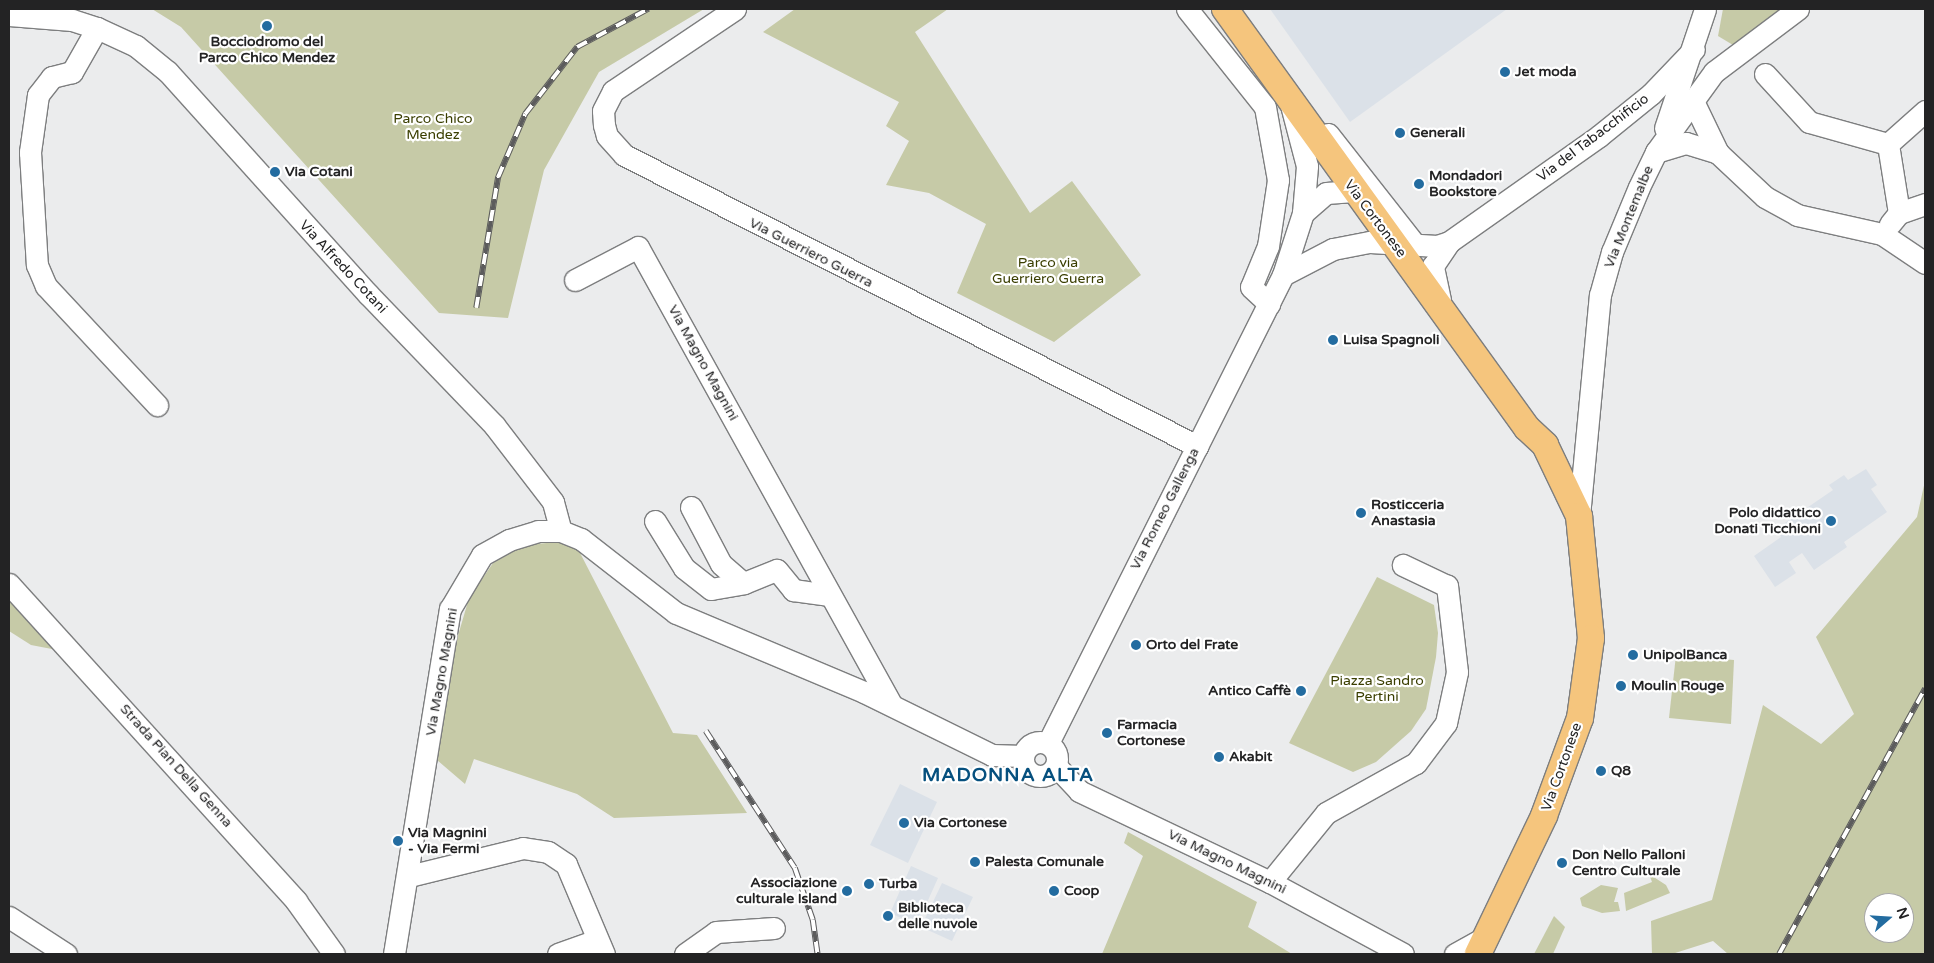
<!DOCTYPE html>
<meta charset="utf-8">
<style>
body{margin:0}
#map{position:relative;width:1934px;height:963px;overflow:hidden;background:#ebeced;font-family:"Varela Round",sans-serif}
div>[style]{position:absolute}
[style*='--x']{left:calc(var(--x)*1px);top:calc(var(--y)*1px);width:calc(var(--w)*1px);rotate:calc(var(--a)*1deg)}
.built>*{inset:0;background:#dbe1e8}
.green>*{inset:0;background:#c6caa7}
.roads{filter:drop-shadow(1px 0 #7d7e7f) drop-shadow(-1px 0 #7d7e7f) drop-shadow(0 1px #7d7e7f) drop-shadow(0 -1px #7d7e7f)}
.minor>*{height:21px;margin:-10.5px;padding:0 10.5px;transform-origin:10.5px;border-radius:10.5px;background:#fff}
.minor>.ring{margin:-10.5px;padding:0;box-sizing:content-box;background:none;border:21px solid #fff;border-radius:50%}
.major>*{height:26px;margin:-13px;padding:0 13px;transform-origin:13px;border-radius:13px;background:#f5c57d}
.rail>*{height:5.5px;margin-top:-2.75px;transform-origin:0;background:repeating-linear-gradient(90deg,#fff 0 11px,#5c5c5d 0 22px);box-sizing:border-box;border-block:1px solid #5c5c5d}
.dots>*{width:14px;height:14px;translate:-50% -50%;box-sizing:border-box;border:2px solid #fff;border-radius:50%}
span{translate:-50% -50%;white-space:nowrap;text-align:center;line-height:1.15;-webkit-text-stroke:4.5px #fff;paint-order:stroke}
.poi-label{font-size:14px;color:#232324;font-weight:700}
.left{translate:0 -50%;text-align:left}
.right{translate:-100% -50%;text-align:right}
.park-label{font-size:14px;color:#3a3e00}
.street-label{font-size:14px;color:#232324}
.district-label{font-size:19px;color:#06507e;font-weight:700;letter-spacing:1px}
.frame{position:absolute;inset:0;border:10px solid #232324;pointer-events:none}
.north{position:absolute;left:1864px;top:893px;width:50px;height:50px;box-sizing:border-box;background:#fff;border:1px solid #a7a7a7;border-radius:50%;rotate:71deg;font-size:14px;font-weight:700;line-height:20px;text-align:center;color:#232324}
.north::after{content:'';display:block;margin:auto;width:18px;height:22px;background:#236ca0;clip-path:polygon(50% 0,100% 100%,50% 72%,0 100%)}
</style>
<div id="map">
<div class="built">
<div style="clip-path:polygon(1270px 9px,1507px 9px,1350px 122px)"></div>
<div style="clip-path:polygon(1866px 469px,1877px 485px,1871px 489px,1887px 512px,1844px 542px,1847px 547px,1814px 570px,1802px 553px,1789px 562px,1796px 573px,1775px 587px,1754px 556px,1781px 537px,1776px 529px,1833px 490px,1829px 485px,1844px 475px,1848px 480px)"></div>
<div style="clip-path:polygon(900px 784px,937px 802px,908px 863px,870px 845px)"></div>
<div style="clip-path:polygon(911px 866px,938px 878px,917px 925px,890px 913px)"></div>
<div style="clip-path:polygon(942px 883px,973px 897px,952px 941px,921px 927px)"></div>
</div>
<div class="green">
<div style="clip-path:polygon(152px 9px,704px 9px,599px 72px,544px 170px,508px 318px,439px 313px,181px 27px)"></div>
<div style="clip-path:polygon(795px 9px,948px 9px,915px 32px,1030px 213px,1072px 181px,1141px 275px,1054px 342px,957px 293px,986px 224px,929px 193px,886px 185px,909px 141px,886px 126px,899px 102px,763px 32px)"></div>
<div style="clip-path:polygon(1723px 9px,1780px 9px,1784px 13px,1733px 45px,1718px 36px)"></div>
<div style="clip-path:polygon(evenodd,1925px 481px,1925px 954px,1728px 954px,1713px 941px,1672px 954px,1652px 954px,1651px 921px,1712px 900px,1763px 705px,1821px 744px,1854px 714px,1816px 637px,1917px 517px,1925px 481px,1874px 903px,1904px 903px,1904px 933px,1874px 933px,1874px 903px)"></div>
<div style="clip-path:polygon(558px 542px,578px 549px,673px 733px,697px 735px,747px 813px,614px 818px,577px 794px,474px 759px,465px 784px,437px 760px,450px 663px,469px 598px,493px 563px,524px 545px)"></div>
<div style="clip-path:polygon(1377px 577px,1434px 605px,1438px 633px,1436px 657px,1426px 709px,1411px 731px,1376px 762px,1353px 772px,1289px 743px)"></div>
<div style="clip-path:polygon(9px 598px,57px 650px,31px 645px,9px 631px)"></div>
<div style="clip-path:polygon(1676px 655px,1734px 660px,1731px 724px,1669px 718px)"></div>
<div style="clip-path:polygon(1128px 832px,1257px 902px,1248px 927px,1292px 954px,1102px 954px,1143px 856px,1124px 843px)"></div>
<div style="clip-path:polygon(1649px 874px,1666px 885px,1670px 893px,1626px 911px,1624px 893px,1652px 882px)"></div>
<div style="clip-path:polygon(1601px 885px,1618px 888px,1614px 902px,1618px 902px,1620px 911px,1602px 913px,1582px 906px,1580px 898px)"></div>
<div style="clip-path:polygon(1554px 916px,1565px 927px,1553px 954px,1534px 954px)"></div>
</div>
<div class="roads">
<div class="minor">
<div style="--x:735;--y:9;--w:147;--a:146.1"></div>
<div style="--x:613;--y:91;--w:22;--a:117"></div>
<div style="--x:603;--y:111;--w:14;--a:86"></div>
<div style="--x:604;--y:125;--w:11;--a:75"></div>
<div style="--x:607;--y:136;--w:25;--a:48"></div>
<div style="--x:624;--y:155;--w:643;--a:26.92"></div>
<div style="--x:1187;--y:9;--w:125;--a:51.5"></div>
<div style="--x:1265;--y:107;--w:74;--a:79.9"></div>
<div style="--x:1278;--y:180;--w:67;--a:98.6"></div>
<div style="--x:1268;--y:246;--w:44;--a:112.5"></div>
<div style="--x:1251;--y:287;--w:25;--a:43"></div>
<div style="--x:9;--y:15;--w:63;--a:4.5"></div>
<div style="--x:72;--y:20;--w:26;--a:18"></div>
<div style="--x:97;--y:28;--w:43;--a:24.8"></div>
<div style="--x:136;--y:46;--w:41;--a:39.1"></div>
<div style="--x:168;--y:72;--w:299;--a:48"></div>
<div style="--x:368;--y:294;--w:182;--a:46.1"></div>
<div style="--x:494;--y:425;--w:97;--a:52.5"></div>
<div style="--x:553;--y:502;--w:30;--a:75"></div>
<div style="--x:97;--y:28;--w:51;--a:119.6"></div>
<div style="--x:72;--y:72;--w:21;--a:166"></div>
<div style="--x:52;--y:77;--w:23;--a:128"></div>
<div style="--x:38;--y:95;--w:58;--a:98"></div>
<div style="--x:30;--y:152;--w:113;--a:86.5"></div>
<div style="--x:37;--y:265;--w:23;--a:67"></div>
<div style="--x:46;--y:286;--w:163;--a:47"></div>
<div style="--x:1765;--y:74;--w:65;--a:47.5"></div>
<div style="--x:1809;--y:122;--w:82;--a:15.6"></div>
<div style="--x:1693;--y:101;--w:58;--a:64.3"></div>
<div style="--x:1718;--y:153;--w:64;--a:43.1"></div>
<div style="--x:1765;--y:197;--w:37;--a:29"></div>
<div style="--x:1797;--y:215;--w:87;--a:12.6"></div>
<div style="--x:1882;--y:234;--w:52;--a:34"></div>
<div style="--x:1665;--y:128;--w:126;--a:-71.4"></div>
<div style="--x:1328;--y:134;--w:137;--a:51.8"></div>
<div style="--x:1656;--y:152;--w:31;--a:-17"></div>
<div style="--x:1686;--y:143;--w:34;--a:17"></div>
<div style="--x:1303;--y:213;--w:30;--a:-41"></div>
<div style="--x:1326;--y:193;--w:28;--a:-4"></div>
<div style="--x:1899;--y:213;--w:70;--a:-99.1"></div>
<div style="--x:1888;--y:144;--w:50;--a:-41.7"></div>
<div style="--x:1890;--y:224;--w:14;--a:-51"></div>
<div style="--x:1899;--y:213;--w:28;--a:-19"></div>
<div style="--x:1283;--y:275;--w:56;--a:-27.5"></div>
<div style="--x:1333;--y:249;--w:38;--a:-11"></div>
<div style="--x:1370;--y:242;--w:67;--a:3.4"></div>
<div style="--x:1437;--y:246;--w:13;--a:-18"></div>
<div style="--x:1449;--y:242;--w:184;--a:-35.2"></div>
<div style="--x:1599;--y:136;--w:67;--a:-38.9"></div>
<div style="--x:1651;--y:94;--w:62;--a:-46.3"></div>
<div style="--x:575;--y:280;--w:71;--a:-27.6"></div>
<div style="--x:638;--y:247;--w:522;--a:61.03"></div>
<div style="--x:1440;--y:300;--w:35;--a:-102"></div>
<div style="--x:1433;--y:266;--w:29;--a:-56"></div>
<div style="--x:691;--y:507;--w:64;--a:62.2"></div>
<div style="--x:721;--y:564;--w:29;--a:41"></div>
<div style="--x:1579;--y:516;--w:222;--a:-84.6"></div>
<div style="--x:1600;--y:295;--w:45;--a:-74.4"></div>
<div style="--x:1612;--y:252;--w:70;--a:-67.4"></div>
<div style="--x:1639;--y:187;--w:39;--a:-64"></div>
<div style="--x:1656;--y:152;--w:99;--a:-54.1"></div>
<div style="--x:1714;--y:72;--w:105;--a:-36.9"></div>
<div style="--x:655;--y:521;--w:55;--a:58.3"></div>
<div style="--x:684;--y:568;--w:34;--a:38"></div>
<div style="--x:711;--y:589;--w:34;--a:-10"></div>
<div style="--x:744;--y:583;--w:35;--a:-22"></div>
<div style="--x:777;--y:570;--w:26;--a:51"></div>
<div style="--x:793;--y:590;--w:37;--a:8"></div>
<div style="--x:9;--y:584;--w:428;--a:47.8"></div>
<div style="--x:296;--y:901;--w:65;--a:54.4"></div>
<div class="ring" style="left:1023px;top:742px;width:13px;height:13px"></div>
<div style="--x:1048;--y:743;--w:524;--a:-63.34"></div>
<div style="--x:1283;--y:275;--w:65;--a:-72.1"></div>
<div style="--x:1303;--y:213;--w:47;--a:-85.1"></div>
<div style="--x:1307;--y:166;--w:63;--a:-104.7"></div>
<div style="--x:1056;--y:766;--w:34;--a:47"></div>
<div style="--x:1079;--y:791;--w:212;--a:25.5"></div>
<div style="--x:1270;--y:882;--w:151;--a:28.4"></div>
<div style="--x:409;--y:876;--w:117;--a:-13.8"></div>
<div style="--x:523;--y:848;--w:25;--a:9"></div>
<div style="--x:548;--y:852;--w:22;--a:34"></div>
<div style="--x:566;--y:864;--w:98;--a:67.1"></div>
<div style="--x:1270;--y:882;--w:89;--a:-50.9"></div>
<div style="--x:1326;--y:813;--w:103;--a:-29.1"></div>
<div style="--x:1416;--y:763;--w:50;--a:-53.1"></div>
<div style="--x:1446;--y:723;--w:52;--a:-77.8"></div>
<div style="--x:1457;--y:672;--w:87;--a:-96.6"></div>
<div style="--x:1447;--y:586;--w:49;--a:-154.5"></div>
<div style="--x:9;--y:917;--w:68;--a:33"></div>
<div style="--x:394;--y:954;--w:350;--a:-80.8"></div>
<div style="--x:450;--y:609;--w:63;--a:-59.3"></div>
<div style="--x:482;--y:555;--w:31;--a:-29"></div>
<div style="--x:509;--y:540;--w:30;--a:-17"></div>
<div style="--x:538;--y:531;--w:23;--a:0"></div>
<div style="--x:561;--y:531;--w:22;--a:22"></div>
<div style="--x:581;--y:539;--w:120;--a:37.9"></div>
<div style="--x:676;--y:613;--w:204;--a:22.8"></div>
<div style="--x:864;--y:692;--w:143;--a:26.2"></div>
<div style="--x:992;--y:755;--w:31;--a:2"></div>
<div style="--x:558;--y:954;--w:41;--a:-19.7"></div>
<div style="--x:685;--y:954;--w:38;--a:-35"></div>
<div style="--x:716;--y:932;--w:58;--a:-3.9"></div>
<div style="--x:1455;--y:954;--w:35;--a:-29"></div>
</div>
<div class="major">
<div style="--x:1225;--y:9;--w:516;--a:54.22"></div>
<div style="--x:1527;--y:428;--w:25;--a:43"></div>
<div style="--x:1545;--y:445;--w:79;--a:64.4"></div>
<div style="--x:1579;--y:516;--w:123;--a:84.4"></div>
<div style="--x:1591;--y:638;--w:81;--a:97.8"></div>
<div style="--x:1580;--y:718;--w:104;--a:110.2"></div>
<div style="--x:1544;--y:816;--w:153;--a:115.6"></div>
</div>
</div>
<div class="rail">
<div style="--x:476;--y:308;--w:133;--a:-80.5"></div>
<div style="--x:498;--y:177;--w:69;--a:-66.8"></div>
<div style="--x:525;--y:114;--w:85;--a:-52.2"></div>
<div style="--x:577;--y:47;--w:81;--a:-28.2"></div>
<div style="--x:706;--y:731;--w:163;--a:57"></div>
<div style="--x:795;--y:868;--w:55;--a:70.9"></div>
<div style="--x:813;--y:920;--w:34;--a:82"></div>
<div style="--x:1779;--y:954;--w:303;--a:-61.2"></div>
</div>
<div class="dots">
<div style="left:267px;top:26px;background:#236ca0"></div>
<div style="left:1505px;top:72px;background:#236ca0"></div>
<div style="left:1400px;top:133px;background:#236ca0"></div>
<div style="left:275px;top:172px;background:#236ca0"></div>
<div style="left:1419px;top:184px;background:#236ca0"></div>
<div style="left:1333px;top:340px;background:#236ca0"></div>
<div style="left:1361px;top:513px;background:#236ca0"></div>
<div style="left:1831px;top:521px;background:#236ca0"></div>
<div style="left:1136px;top:645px;background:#236ca0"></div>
<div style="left:1633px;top:655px;background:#236ca0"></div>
<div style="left:1621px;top:686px;background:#236ca0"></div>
<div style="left:1301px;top:691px;background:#236ca0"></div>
<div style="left:1107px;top:733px;background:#236ca0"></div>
<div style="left:1219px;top:757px;background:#236ca0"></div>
<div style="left:1601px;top:771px;background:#236ca0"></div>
<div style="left:904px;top:823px;background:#236ca0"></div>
<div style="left:398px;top:841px;background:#236ca0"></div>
<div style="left:975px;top:862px;background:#236ca0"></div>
<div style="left:1562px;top:863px;background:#236ca0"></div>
<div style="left:869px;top:884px;background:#236ca0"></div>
<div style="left:847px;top:891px;background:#236ca0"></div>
<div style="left:1054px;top:891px;background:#236ca0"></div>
<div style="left:888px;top:916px;background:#236ca0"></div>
</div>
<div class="poi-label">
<span style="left:267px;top:50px">Bocciodromo del<br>Parco Chico Mendez</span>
<span class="left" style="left:1515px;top:72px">Jet moda</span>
<span class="left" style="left:1410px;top:133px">Generali</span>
<span class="left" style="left:285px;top:172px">Via Cotani</span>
<span class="left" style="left:1429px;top:184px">Mondadori<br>Bookstore</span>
<span class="left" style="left:1343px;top:340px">Luisa Spagnoli</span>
<span class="left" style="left:1371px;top:513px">Rosticceria<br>Anastasia</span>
<span class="right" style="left:1821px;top:521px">Polo didattico<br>Donati Ticchioni</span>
<span class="left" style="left:1146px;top:645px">Orto del Frate</span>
<span class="left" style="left:1643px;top:655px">UnipolBanca</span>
<span class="left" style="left:1631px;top:686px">Moulin Rouge</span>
<span class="right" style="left:1291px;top:691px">Antico Caffè</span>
<span class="left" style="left:1117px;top:733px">Farmacia<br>Cortonese</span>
<span class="left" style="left:1229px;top:757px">Akabit</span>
<span class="left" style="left:1611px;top:771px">Q8</span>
<span class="left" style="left:914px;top:823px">Via Cortonese</span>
<span class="left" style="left:408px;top:841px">Via Magnini<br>- Via Fermi</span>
<span class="left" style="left:1572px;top:863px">Don Nello Palloni<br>Centro Culturale</span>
<span class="left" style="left:985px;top:862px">Palesta Comunale</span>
<span class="right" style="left:837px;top:891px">Associazione<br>culturale Island</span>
<span class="left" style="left:879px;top:884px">Turba</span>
<span class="left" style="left:1064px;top:891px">Coop</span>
<span class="left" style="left:898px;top:916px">Biblioteca<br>delle nuvole</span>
</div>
<div class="park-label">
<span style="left:433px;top:127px">Parco Chico<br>Mendez</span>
<span style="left:1048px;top:271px">Parco via<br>Guerriero Guerra</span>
<span style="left:1377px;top:689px">Piazza Sandro<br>Pertini</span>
</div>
<div class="street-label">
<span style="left:1593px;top:138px;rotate:-37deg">Via del Tabacchificio</span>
<span style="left:1629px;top:217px;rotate:-68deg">Via Montemalbe</span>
<span style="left:1375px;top:219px;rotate:53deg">Via Cortonese</span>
<span style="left:811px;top:253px;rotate:27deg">Via Guerriero Guerra</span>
<span style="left:343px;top:267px;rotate:47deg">Via Alfredo Cotani</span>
<span style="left:703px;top:363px;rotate:61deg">Via Magno Magnini</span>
<span style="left:1165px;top:509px;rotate:-63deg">Via Romeo Gallenga</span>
<span style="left:442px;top:672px;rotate:-80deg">Via Magno Magnini</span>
<span style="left:176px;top:766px;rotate:48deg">Strada Pian Della Genna</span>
<span style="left:1562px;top:767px;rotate:-70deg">Via Cortonese</span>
<span style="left:1227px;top:862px;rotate:26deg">Via Magno Magnini</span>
</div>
<div class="district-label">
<span style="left:1008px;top:776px">MADONNA ALTA</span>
</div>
<div class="frame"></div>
<div class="north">N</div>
</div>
